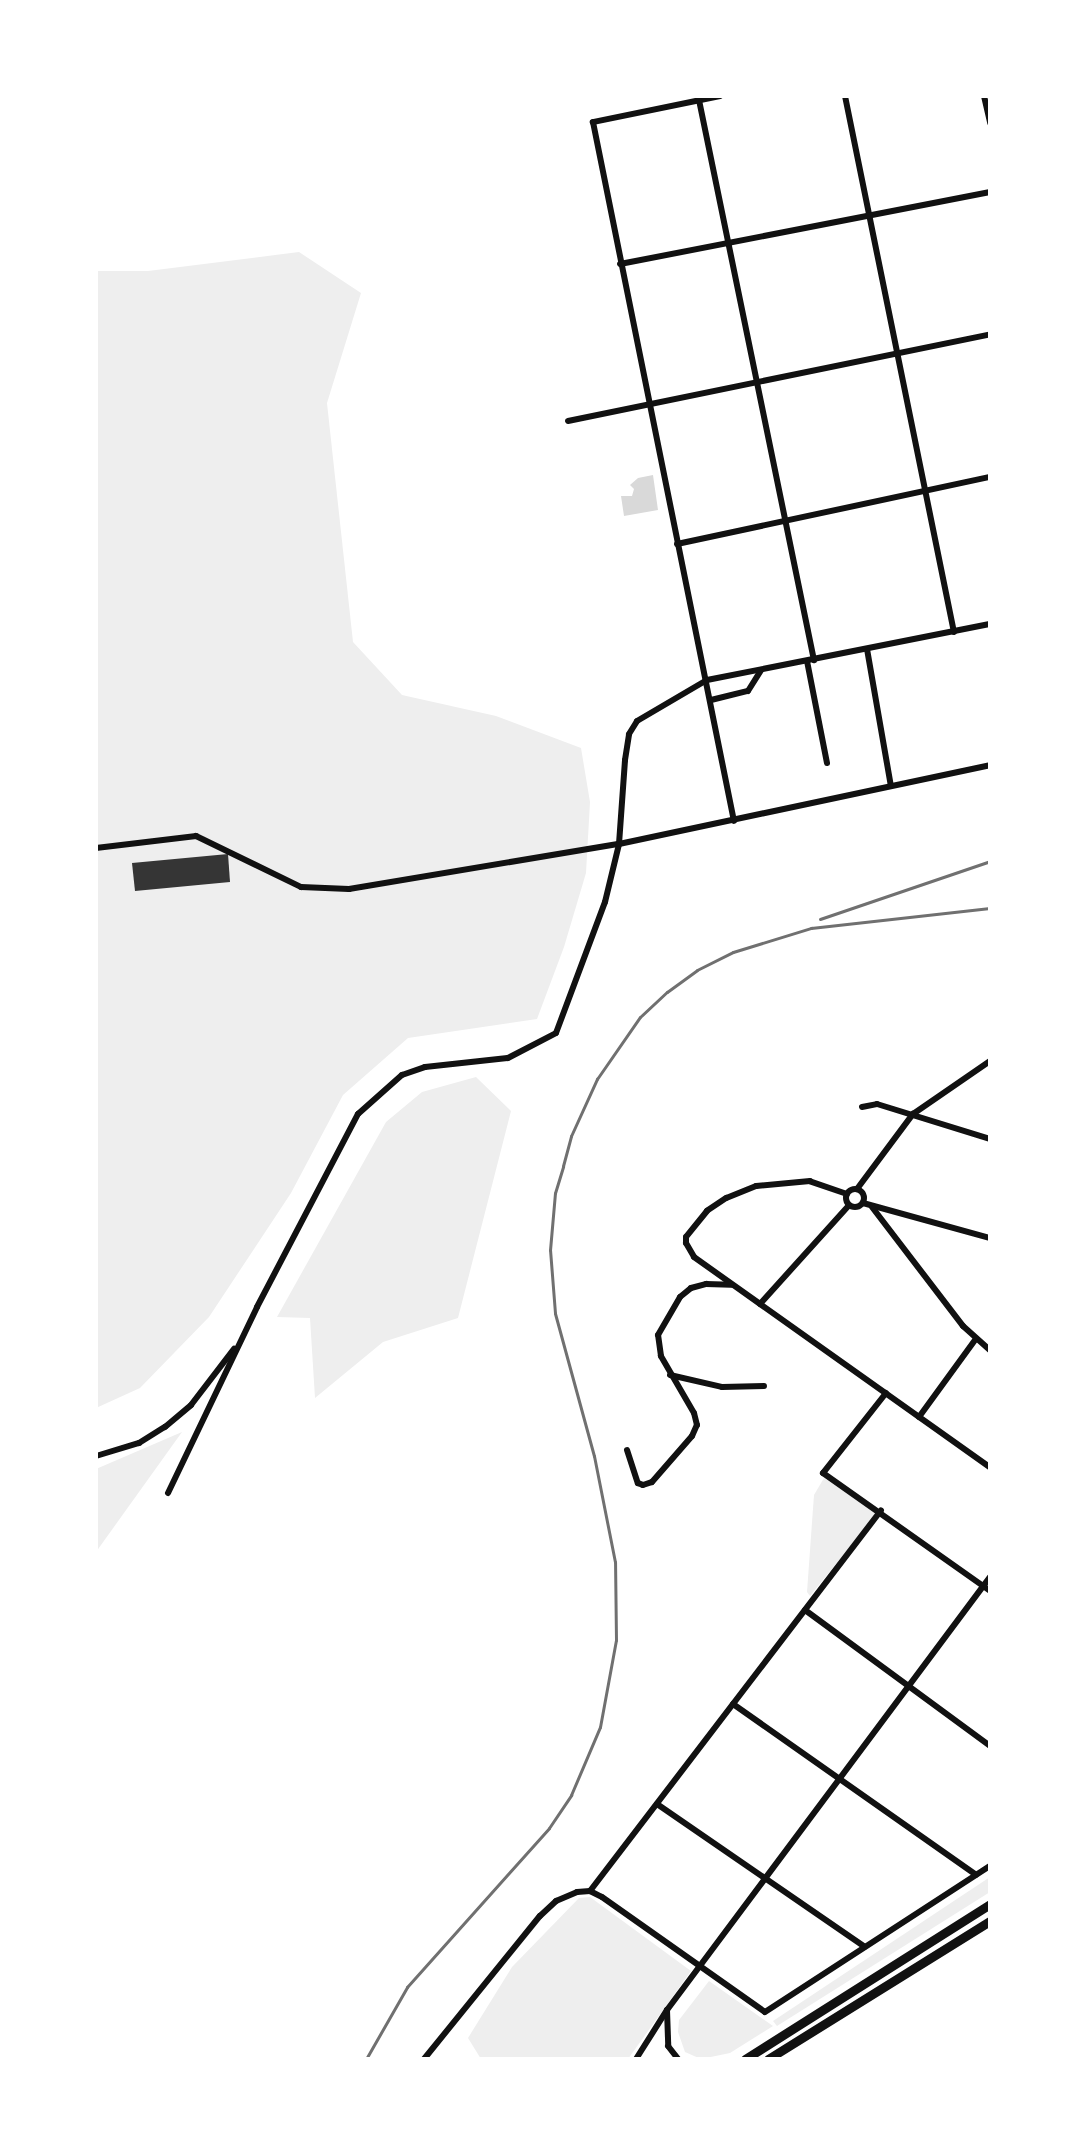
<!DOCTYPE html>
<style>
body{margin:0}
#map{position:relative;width:1086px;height:2155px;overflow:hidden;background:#fff;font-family:Signika,sans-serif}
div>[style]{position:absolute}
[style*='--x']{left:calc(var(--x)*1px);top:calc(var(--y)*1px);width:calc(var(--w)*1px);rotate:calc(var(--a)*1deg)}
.green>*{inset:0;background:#eee}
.water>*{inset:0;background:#d9d9d9}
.building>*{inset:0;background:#353535}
.minor>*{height:6px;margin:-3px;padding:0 3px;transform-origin:3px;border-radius:3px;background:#111}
.minor>.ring{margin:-3px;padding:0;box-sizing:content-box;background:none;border:6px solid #111;border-radius:50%}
.trunk>*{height:9px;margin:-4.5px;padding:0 4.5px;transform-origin:4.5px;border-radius:4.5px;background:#111}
.rail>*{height:3px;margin:-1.5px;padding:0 1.5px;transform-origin:1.5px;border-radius:1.5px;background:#707070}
span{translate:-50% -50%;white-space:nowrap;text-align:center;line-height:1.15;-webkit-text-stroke:8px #fff;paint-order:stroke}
.frame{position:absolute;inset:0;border:98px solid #fff;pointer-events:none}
</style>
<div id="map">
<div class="green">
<div style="clip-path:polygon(299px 252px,361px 293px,327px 403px,353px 642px,402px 695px,496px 716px,581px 748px,590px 802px,586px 873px,564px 947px,537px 1019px,408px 1038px,343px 1095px,291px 1193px,209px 1317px,140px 1388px,96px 1408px,96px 271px,148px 271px)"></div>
<div style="clip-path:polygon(476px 1077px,511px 1111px,458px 1318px,383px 1342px,315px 1398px,310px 1318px,277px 1317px,386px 1122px,422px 1092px)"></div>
<div style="clip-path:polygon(182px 1432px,96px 1552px,96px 1469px)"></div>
<div style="clip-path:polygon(824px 1478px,877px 1513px,810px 1596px,807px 1592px,814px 1495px)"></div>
<div style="clip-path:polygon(990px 1877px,990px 1892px,777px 2026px,773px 2021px)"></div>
<div style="clip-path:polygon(590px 1897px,691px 1971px,628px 2059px,481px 2059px,468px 2038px,512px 1967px,579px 1898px)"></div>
<div style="clip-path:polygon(709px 1981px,773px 2026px,730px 2053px,701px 2059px,685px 2052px,678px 2032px,679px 2020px)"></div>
</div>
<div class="water">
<div style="clip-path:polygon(653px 475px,658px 510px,624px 516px,621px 496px,632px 496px,634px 489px,630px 485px,638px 478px)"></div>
</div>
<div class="building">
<div style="clip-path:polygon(228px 854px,230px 882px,135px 891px,132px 863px)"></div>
</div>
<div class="minor">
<div style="--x:720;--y:96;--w:130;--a:168.4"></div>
<div style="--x:593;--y:122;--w:713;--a:78.6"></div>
<div style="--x:845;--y:96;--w:547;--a:78.51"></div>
<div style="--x:984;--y:96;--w:28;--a:77"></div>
<div style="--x:699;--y:100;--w:572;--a:78.4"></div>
<div style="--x:620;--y:264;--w:377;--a:-11"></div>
<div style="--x:568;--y:421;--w:431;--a:-11.6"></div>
<div style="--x:677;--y:544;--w:320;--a:-12.1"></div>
<div style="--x:867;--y:649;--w:139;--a:80.1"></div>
<div style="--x:807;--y:661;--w:104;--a:78.9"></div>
<div style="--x:711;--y:700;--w:38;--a:-14"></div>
<div style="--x:748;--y:691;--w:25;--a:-58"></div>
<div style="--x:96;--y:848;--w:101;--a:-6.8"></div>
<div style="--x:196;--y:836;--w:117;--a:25.9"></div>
<div style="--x:301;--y:887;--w:48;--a:2.4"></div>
<div style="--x:349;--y:889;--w:274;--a:-9.5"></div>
<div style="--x:619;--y:844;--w:379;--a:-12"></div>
<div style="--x:862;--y:1107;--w:15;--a:-11"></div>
<div style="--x:877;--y:1104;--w:118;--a:17.2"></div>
<div style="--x:857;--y:1189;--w:94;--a:-53.3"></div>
<div style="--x:913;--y:1114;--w:93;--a:-34.5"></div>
<div class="ring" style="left:846px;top:1189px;width:12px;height:12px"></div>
<div style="--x:847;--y:1194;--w:39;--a:-161"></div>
<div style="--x:810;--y:1181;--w:54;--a:174.7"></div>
<div style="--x:756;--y:1186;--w:32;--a:158"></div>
<div style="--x:726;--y:1198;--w:23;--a:146"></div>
<div style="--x:707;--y:1211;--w:33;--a:129"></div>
<div style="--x:686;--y:1237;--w:6;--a:90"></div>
<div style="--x:686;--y:1243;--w:16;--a:60"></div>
<div style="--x:694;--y:1257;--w:363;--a:35.4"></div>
<div style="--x:863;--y:1203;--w:132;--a:15.4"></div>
<div style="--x:872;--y:1207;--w:150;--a:52.6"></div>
<div style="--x:963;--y:1326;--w:36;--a:42"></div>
<div style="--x:760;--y:1304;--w:133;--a:-48"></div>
<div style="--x:670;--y:1375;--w:53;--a:13"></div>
<div style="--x:722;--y:1387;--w:42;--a:-1.4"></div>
<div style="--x:886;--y:1393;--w:102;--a:128.2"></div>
<div style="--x:823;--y:1473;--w:204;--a:35.2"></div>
<div style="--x:919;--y:1417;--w:95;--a:-54"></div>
<div style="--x:627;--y:1450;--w:35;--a:72"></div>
<div style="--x:638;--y:1483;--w:5;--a:22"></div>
<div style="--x:643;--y:1485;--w:9;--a:-18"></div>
<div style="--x:652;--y:1482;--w:61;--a:-49"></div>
<div style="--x:692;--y:1436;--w:12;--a:-66"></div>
<div style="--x:697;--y:1425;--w:12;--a:-104"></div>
<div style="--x:694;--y:1413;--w:66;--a:-120.1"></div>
<div style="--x:661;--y:1356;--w:21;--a:-98"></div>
<div style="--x:658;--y:1335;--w:44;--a:-59.9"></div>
<div style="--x:680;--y:1297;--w:14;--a:-39"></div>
<div style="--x:691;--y:1288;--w:16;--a:-15"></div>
<div style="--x:706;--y:1284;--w:25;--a:2"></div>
<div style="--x:96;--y:1456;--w:45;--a:-16.8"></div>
<div style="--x:139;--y:1443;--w:31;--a:-32"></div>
<div style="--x:165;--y:1427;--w:34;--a:-40"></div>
<div style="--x:191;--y:1405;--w:71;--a:-52.5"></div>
<div style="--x:168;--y:1493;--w:206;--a:-64.4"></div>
<div style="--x:257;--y:1307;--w:218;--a:-62.4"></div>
<div style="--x:358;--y:1114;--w:59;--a:-41.6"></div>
<div style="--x:402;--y:1075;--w:24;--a:-19"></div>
<div style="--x:425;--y:1067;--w:83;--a:-6.2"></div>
<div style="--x:508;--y:1058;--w:54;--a:-27.5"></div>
<div style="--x:556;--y:1033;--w:140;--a:-69.5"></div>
<div style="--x:605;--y:902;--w:60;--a:-76.4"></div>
<div style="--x:619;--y:844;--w:84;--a:-85.9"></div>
<div style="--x:625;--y:760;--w:26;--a:-81"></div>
<div style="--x:629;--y:734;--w:15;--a:-58"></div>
<div style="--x:637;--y:721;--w:81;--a:-30.4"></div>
<div style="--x:707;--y:680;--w:288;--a:-11.2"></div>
<div style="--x:805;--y:1610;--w:230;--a:36.3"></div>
<div style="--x:733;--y:1704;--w:297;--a:35.1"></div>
<div style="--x:657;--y:1804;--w:252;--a:34.5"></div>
<div style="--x:590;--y:1891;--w:479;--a:-52.6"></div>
<div style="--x:667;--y:2010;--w:36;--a:88"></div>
<div style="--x:668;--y:2046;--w:16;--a:52"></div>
<div style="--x:424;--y:2059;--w:184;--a:-51"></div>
<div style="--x:540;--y:1916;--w:22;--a:-43"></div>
<div style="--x:556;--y:1901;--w:23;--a:-23"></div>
<div style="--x:577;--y:1892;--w:13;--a:-4"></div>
<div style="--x:590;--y:1891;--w:13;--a:27"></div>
<div style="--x:602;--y:1897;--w:199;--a:35.2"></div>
<div style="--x:765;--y:2012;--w:268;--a:-33"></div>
<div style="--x:636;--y:2059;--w:58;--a:-57.7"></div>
<div style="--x:667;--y:2010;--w:540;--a:-53.28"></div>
</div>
<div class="trunk">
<div style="--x:745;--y:2059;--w:290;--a:-32.3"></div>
<div style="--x:768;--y:2059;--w:261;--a:-31.9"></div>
</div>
<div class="rail">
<div style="--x:820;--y:919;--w:180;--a:-18.8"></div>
<div style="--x:366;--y:2059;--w:83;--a:-60.3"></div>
<div style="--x:407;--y:1987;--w:213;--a:-48.2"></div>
<div style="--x:549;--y:1828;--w:40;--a:-56"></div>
<div style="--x:571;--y:1795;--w:74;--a:-66.9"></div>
<div style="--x:600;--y:1727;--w:88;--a:-79.6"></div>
<div style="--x:616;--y:1640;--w:78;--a:-90.7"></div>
<div style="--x:615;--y:1562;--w:108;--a:-101.2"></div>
<div style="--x:594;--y:1456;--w:148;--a:-105.3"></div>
<div style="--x:555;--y:1313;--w:63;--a:-94.5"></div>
<div style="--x:550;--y:1250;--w:57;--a:-85"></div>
<div style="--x:555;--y:1193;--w:28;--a:-73"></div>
<div style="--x:563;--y:1166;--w:31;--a:-75"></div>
<div style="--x:571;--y:1136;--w:63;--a:-65.5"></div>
<div style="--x:597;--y:1079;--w:75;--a:-55.3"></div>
<div style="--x:640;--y:1017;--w:37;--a:-43"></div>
<div style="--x:667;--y:992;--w:37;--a:-36"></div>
<div style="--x:697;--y:970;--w:40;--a:-26.6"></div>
<div style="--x:733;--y:952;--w:82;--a:-17.1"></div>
<div style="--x:811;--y:928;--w:180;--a:-6.4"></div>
</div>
<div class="frame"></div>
</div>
